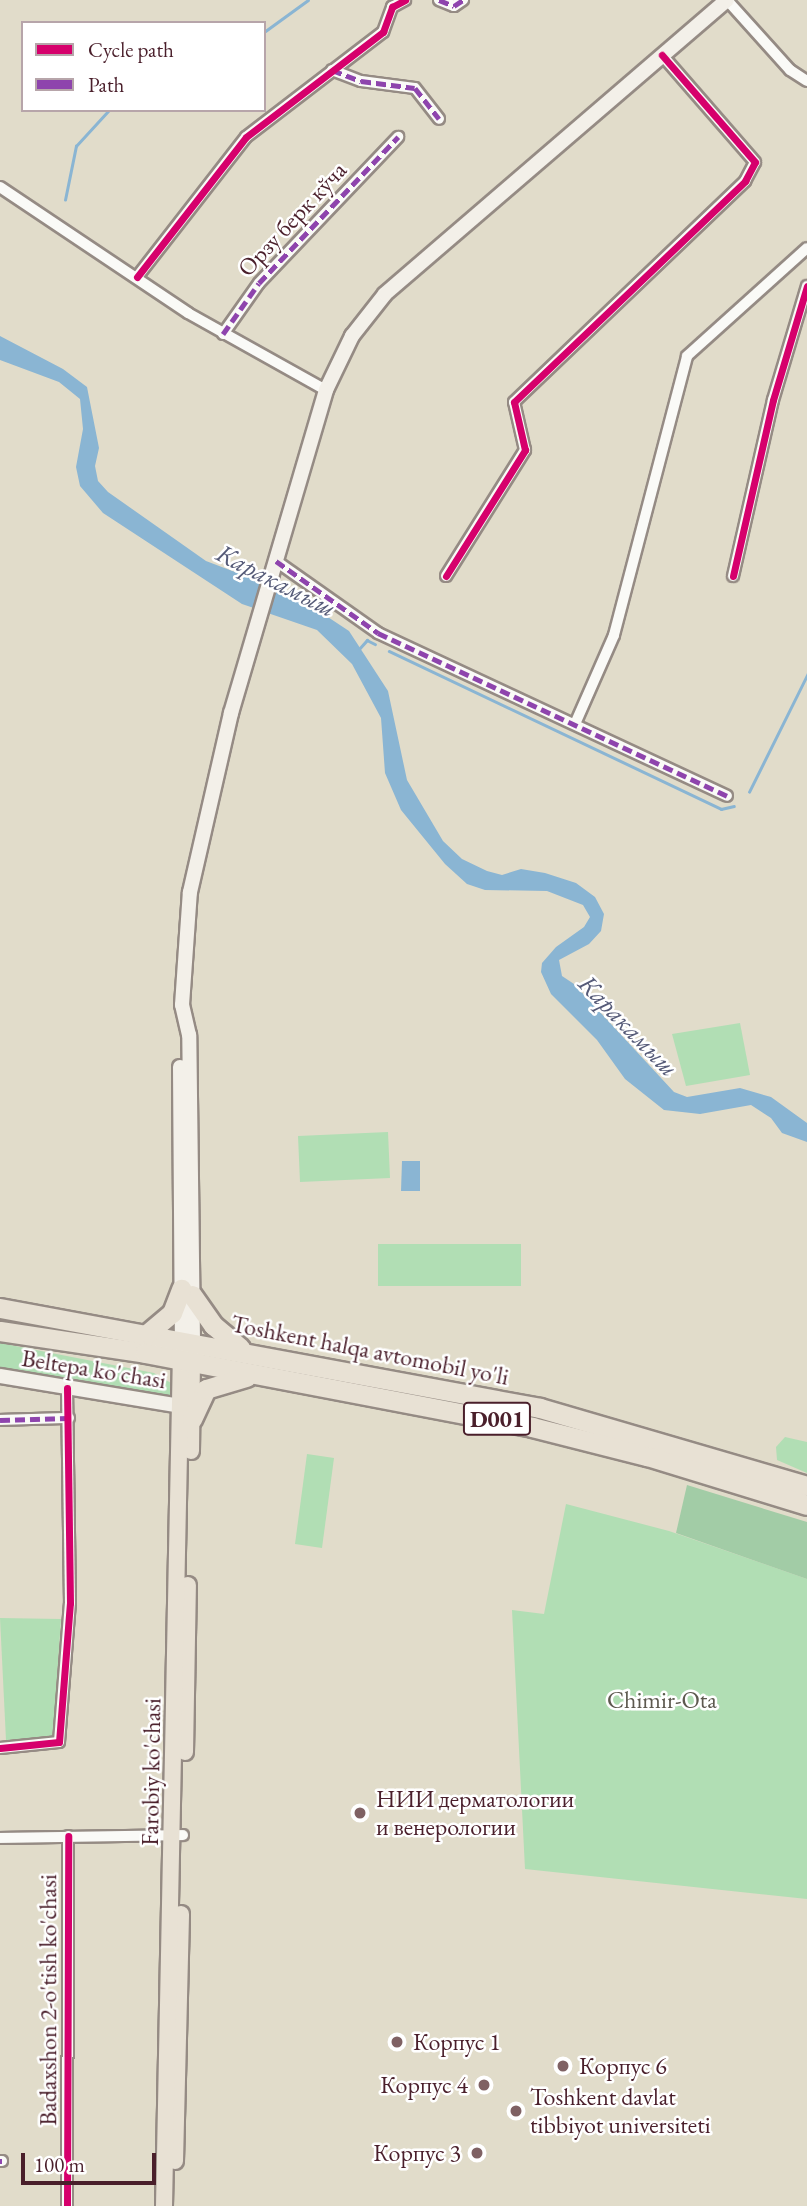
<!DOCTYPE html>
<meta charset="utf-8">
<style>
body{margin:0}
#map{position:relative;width:807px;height:2206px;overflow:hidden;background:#e1dcca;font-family:"EB Garamond",serif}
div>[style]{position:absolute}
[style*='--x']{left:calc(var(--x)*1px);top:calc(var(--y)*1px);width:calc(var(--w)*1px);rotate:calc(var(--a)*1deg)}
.green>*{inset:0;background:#b1deb4}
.forest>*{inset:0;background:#a2cca6}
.water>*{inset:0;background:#8ab5d3}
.stream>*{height:2.5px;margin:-1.25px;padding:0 1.25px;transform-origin:1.25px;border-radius:1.25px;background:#8ab5d3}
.roads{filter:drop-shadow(2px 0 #958b84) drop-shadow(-2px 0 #958b84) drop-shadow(0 2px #958b84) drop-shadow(0 -2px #958b84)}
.street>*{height:10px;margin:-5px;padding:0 5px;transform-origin:5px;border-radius:5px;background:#fafaf7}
.secondary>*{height:14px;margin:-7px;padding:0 7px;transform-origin:7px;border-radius:7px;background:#f3f0e9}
.primary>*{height:16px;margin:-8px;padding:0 8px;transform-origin:8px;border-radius:8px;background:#e8e1d4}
.highway>*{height:19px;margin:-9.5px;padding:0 9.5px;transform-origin:9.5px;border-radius:9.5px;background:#e8e1d4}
.quiet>*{height:5px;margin-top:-2.5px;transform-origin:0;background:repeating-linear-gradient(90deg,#8e44ad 0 10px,transparent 0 15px)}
.cycleway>*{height:7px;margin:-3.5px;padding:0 3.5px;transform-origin:3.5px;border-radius:3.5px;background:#d6006c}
.dots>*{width:19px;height:19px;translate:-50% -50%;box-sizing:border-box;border:4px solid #fff;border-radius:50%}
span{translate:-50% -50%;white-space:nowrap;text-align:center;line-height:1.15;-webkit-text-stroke:5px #fff;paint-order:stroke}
.shield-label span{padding:2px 5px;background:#fff;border:2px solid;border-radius:5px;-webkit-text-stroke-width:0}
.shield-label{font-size:23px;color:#4a1f2b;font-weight:700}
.street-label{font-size:24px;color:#4a1f2b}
.park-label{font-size:24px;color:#5d594f}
.poi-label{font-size:24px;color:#4a1f2b}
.left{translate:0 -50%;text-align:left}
.right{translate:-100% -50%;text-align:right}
.water-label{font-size:26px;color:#565b78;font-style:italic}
.legend{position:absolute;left:21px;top:21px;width:245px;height:91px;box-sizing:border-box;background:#fff;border:2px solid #b7a5aa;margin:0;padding:9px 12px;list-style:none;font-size:21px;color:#4a1f2b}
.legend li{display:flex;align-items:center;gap:14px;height:35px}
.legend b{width:35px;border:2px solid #b7a5aa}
.scale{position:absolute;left:21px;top:2153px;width:135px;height:32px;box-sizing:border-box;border:4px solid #4a1f2b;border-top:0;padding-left:9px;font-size:21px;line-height:24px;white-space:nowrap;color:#4a1f2b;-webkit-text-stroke:5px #fff;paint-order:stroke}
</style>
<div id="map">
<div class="green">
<div style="clip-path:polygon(740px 1023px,750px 1075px,686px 1086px,672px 1034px)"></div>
<div style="clip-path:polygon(388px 1132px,390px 1178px,300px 1182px,298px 1136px)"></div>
<div style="clip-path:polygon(378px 1244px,521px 1244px,521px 1286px,378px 1286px)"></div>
<div style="clip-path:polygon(0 1343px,154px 1373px,171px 1383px,173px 1394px,170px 1398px,0 1369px)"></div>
<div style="clip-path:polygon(785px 1437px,807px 1442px,807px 1473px,777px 1460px,776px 1447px)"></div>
<div style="clip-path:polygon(307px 1454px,334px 1458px,322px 1548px,295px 1544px)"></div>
<div style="clip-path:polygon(566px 1504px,669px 1531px,807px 1579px,807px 1899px,525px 1869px,512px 1610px,544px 1614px)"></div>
<div style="clip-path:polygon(0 1618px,61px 1619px,53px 1738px,6px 1740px)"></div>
</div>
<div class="forest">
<div style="clip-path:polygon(687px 1485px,807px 1522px,807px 1579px,676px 1533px)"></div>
</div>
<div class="water">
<div style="clip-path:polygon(0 336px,63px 369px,87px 387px,99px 448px,95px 466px,98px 481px,108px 492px,206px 561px,293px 594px,349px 631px,388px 691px,407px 780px,443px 841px,462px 859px,487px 871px,502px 875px,521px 869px,545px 873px,576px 883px,595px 897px,604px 914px,601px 931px,589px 944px,559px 960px,562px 976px,574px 984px,674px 1092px,687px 1097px,740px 1088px,771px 1097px,807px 1123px,807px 1142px,782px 1133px,771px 1118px,751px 1105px,700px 1114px,664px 1110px,625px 1079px,597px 1040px,551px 994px,541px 972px,542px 963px,556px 947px,584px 927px,590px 917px,583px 905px,547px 891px,485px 890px,467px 884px,445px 864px,401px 810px,385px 773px,381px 718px,352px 664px,317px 630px,242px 604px,103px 513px,80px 486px,76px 467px,83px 429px,80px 399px,59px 382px,0 360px)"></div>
<div style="clip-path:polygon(402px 1161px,420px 1161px,420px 1191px,401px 1191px)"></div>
</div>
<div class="stream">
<div style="--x:264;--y:32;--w:54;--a:-36"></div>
<div style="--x:65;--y:200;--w:55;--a:-78.5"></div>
<div style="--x:76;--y:146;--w:49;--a:-47.5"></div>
<div style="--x:359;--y:649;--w:12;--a:-48"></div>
<div style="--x:367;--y:640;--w:9;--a:27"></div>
<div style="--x:389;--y:651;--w:368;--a:25.4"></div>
<div style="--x:721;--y:809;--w:13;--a:-13"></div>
<div style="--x:749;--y:792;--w:131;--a:-63.6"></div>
</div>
<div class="roads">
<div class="street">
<div style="--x:439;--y:0;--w:16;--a:22"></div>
<div style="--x:454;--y:6;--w:11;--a:-34"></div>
<div style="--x:727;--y:0;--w:94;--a:48"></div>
<div style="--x:790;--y:70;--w:20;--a:33"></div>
<div style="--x:332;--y:70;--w:31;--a:21"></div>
<div style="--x:361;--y:81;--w:54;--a:7.4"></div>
<div style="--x:415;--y:88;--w:39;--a:52"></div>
<div style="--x:0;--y:187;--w:226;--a:33.8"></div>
<div style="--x:188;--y:313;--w:158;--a:29.2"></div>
<div style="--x:137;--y:277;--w:177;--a:-52.1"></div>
<div style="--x:246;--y:137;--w:173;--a:-37.5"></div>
<div style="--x:383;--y:32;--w:27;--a:-70"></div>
<div style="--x:392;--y:7;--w:15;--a:-28"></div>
<div style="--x:223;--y:334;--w:62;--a:-54.8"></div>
<div style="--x:259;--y:283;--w:202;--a:-46.4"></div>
<div style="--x:276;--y:561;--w:125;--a:35.2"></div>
<div style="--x:378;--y:633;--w:385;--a:25"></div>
<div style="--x:446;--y:576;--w:149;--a:-57.9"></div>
<div style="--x:525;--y:450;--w:49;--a:-102.9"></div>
<div style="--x:514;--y:402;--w:320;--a:-43.7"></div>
<div style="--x:745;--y:181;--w:21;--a:-62"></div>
<div style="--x:755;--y:162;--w:142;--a:-131"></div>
<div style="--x:733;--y:576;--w:180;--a:-77.2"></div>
<div style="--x:773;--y:400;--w:119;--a:-73.4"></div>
<div style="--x:575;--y:724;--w:97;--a:-66.3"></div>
<div style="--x:614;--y:635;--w:288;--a:-75.3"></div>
<div style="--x:687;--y:356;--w:161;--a:-42"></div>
<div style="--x:0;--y:1420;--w:69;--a:-1.7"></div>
<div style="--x:0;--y:1748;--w:59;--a:-5.8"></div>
<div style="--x:59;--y:1742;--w:139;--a:-85.5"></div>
<div style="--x:70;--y:1603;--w:215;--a:-90.8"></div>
<div style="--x:0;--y:1838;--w:183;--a:-0.9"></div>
<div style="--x:0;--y:2161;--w:2;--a:0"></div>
<div style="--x:67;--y:2206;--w:370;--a:-89.8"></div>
</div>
<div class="secondary">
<div style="--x:180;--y:1067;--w:272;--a:89.6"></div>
<div style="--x:193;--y:1341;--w:306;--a:-90.7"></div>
<div style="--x:189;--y:1035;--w:31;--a:-103"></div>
<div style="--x:182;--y:1005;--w:113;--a:-86"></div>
<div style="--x:190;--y:892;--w:184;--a:-77.1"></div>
<div style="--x:231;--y:713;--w:337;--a:-73.6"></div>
<div style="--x:326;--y:390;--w:60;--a:-64.3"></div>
<div style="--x:352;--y:336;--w:53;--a:-51.8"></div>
<div style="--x:385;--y:294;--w:451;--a:-40.7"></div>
<div style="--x:0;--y:1376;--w:183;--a:9.4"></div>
</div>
<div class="primary">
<div style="--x:191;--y:1451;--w:100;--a:-89.4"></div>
<div style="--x:185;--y:1752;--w:167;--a:-89"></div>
<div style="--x:175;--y:2161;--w:247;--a:-88.6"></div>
<div style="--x:164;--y:2206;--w:857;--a:-88.86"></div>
</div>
<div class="highway">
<div style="--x:192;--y:1295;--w:37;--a:55"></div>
<div style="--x:213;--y:1325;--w:35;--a:40"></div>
<div style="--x:0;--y:1308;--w:549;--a:10.49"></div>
<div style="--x:540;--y:1408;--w:278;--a:16.3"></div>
<div style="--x:0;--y:1331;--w:147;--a:8.6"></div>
<div style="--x:145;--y:1353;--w:394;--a:10.8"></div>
<div style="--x:532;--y:1427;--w:119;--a:14.2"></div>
<div style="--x:647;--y:1456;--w:167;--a:17"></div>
<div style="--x:148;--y:1333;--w:31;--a:-40"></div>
<div style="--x:172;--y:1313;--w:26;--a:-69"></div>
<div style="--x:192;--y:1419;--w:33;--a:-65"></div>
<div style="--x:206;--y:1389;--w:42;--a:-16.7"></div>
</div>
</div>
<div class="quiet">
<div style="--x:439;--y:0;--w:16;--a:22"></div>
<div style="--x:454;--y:6;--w:11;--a:-34"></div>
<div style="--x:332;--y:70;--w:31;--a:21"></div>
<div style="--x:361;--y:81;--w:54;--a:7.4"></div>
<div style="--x:415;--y:88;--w:39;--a:52"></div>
<div style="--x:223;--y:334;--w:62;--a:-54.8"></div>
<div style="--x:259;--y:283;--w:202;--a:-46.4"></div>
<div style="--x:276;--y:561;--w:125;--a:35.2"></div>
<div style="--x:378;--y:633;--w:385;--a:25"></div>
<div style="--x:0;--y:1420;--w:69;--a:-1.7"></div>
<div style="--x:0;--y:2161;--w:2;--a:0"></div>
</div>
<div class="cycleway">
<div style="--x:137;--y:277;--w:177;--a:-52.1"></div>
<div style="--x:246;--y:137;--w:173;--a:-37.5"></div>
<div style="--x:383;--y:32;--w:27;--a:-70"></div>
<div style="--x:392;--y:7;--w:15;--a:-28"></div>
<div style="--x:446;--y:576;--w:149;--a:-57.9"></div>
<div style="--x:525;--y:450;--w:49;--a:-102.9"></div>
<div style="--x:514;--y:402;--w:320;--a:-43.7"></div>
<div style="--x:745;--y:181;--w:21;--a:-62"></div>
<div style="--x:755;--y:162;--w:142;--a:-131"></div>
<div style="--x:733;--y:576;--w:180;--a:-77.2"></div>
<div style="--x:773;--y:400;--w:119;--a:-73.4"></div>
<div style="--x:0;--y:1748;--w:59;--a:-5.8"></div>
<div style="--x:59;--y:1742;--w:139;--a:-85.5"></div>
<div style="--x:70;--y:1603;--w:215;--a:-90.8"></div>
<div style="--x:67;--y:2206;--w:370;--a:-89.8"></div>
</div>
<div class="dots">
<div style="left:360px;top:1813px;background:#7f6163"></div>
<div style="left:397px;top:2042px;background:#7f6163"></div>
<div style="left:563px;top:2066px;background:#7f6163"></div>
<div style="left:484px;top:2085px;background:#7f6163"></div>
<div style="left:516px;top:2111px;background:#7f6163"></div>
<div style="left:477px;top:2153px;background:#7f6163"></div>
</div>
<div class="shield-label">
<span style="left:497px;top:1419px">D001</span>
</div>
<div class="street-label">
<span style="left:292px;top:219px;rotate:-47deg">Орзу берк кўча</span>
<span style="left:370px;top:1350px;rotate:11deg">Toshkent halqa avtomobil yo'li</span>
<span style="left:94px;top:1369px;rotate:9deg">Beltepa ko'chasi</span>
<span style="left:151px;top:1772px;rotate:-89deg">Farobiy ko'chasi</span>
<span style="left:48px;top:2000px;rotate:-90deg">Badaxshon 2-o'tish ko'chasi</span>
</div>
<div class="park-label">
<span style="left:662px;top:1700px">Chimir-Ota</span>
</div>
<div class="poi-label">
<span class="left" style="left:376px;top:1813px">НИИ дерматологии<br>и венерологии</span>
<span class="left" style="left:413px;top:2042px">Корпус 1</span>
<span class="left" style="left:579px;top:2066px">Корпус 6</span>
<span class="right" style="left:468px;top:2085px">Корпус 4</span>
<span class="left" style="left:530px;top:2111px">Toshkent davlat<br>tibbiyot universiteti</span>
<span class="right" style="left:461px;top:2153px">Корпус 3</span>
</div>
<div class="water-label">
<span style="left:276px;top:581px;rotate:27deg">Каракамыш</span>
<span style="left:628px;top:1026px;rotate:46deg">Каракамыш</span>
</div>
<ul class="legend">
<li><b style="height:9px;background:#d6006c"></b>Cycle path</li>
<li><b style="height:9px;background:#8e44ad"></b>Path</li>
</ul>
<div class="scale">100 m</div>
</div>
